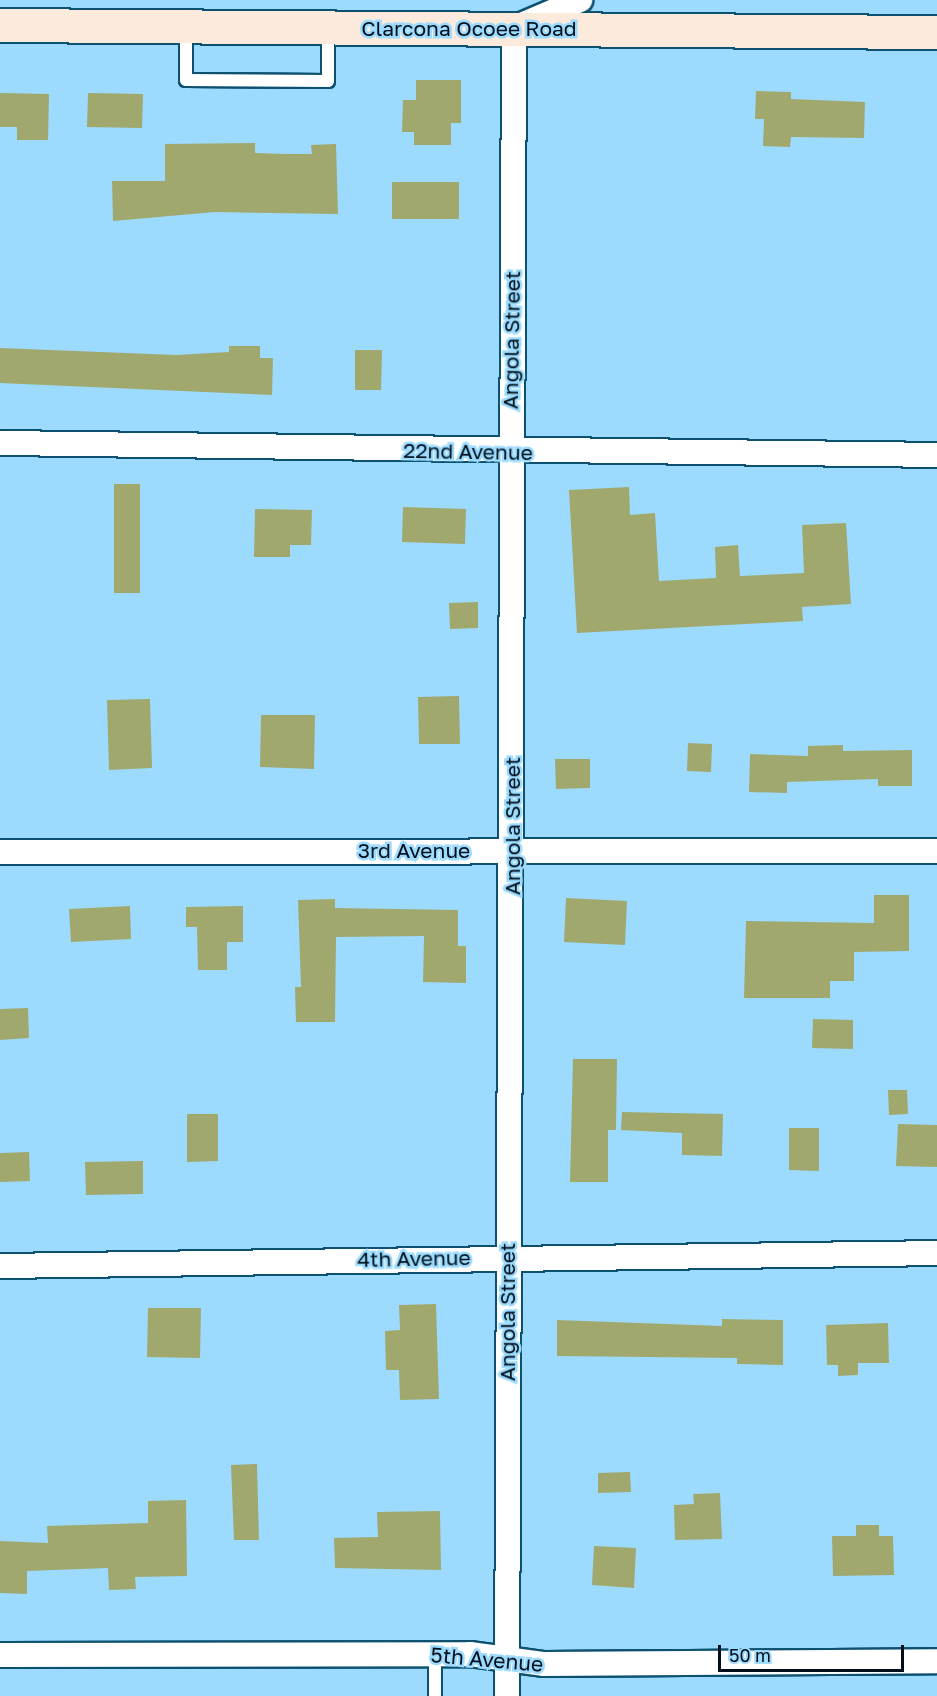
<!DOCTYPE html>
<style>
body{margin:0}
#map{position:relative;width:937px;height:1696px;overflow:hidden;background:#9cdbfe;font-family:"Golos Text",sans-serif}
div>[style]{position:absolute}
[style*='--x']{left:calc(var(--x)*1px);top:calc(var(--y)*1px);width:calc(var(--w)*1px);rotate:calc(var(--a)*1deg)}
.building>*{inset:0;background:#a1a86d}
.roads{filter:drop-shadow(2px 0 #0d5170) drop-shadow(-2px 0 #0d5170) drop-shadow(0 2px #0d5170) drop-shadow(0 -2px #0d5170)}
.lane>*{height:12px;margin:-6px;padding:0 6px;transform-origin:6px;border-radius:6px;background:#fff}
.street>*{height:24px;margin:-12px;padding:0 12px;transform-origin:12px;border-radius:12px;background:#fff}
.secondary>*{height:33px;margin:-16.5px;padding:0 16.5px;transform-origin:16.5px;border-radius:16.5px;background:#fceadd}
span{translate:-50% -50%;white-space:nowrap;text-align:center;line-height:1.15;-webkit-text-stroke:5px #9cdbfe;paint-order:stroke}
.street-label{font-size:21px;color:#000f1b}
.scale{position:absolute;left:718px;top:1645px;width:186px;height:27px;box-sizing:border-box;border:3px solid #000f1b;border-top:0;padding-left:8px;font-size:18px;line-height:21px;white-space:nowrap;color:#000f1b;-webkit-text-stroke:4px #9cdbfe;paint-order:stroke}
</style>
<div id="map">
<div class="building">
<div style="clip-path:polygon(416px 80px,461px 80px,461px 123px,451px 123px,451px 145px,414px 145px,414px 132px,402px 132px,403px 100px,416px 100px)"></div>
<div style="clip-path:polygon(756px 91px,791px 92px,791px 99px,865px 102px,864px 138px,791px 137px,790px 147px,763px 146px,764px 119px,755px 119px)"></div>
<div style="clip-path:polygon(0 93px,49px 94px,48px 140px,17px 140px,17px 127px,0 127px)"></div>
<div style="clip-path:polygon(88px 93px,143px 94px,142px 128px,87px 127px)"></div>
<div style="clip-path:polygon(255px 143px,255px 153px,286px 154px,312px 154px,311px 145px,336px 144px,338px 214px,215px 212px,113px 221px,112px 181px,165px 181px,165px 144px)"></div>
<div style="clip-path:polygon(392px 182px,459px 182px,459px 219px,392px 219px)"></div>
<div style="clip-path:polygon(229px 346px,260px 346px,260px 358px,273px 358px,272px 395px,0 383px,0 348px,176px 355px,229px 352px)"></div>
<div style="clip-path:polygon(355px 350px,382px 350px,381px 390px,355px 390px)"></div>
<div style="clip-path:polygon(114px 484px,140px 484px,140px 593px,114px 593px)"></div>
<div style="clip-path:polygon(629px 487px,630px 515px,655px 513px,659px 581px,716px 578px,715px 547px,738px 545px,740px 576px,804px 573px,802px 525px,846px 523px,851px 604px,802px 607px,803px 621px,577px 633px,569px 490px)"></div>
<div style="clip-path:polygon(403px 507px,466px 509px,465px 544px,402px 542px)"></div>
<div style="clip-path:polygon(255px 509px,312px 510px,311px 545px,290px 545px,290px 557px,254px 557px)"></div>
<div style="clip-path:polygon(478px 602px,478px 628px,450px 629px,449px 603px)"></div>
<div style="clip-path:polygon(459px 696px,460px 744px,419px 744px,418px 697px)"></div>
<div style="clip-path:polygon(150px 699px,152px 768px,109px 770px,107px 700px)"></div>
<div style="clip-path:polygon(261px 715px,315px 715px,314px 769px,260px 767px)"></div>
<div style="clip-path:polygon(688px 743px,712px 744px,711px 772px,687px 771px)"></div>
<div style="clip-path:polygon(843px 745px,843px 751px,912px 750px,912px 786px,878px 786px,878px 779px,787px 782px,787px 793px,749px 792px,750px 754px,808px 756px,808px 746px)"></div>
<div style="clip-path:polygon(555px 759px,590px 759px,590px 788px,556px 789px)"></div>
<div style="clip-path:polygon(874px 895px,909px 895px,909px 951px,854px 952px,854px 981px,830px 981px,830px 998px,744px 998px,746px 921px,874px 923px)"></div>
<div style="clip-path:polygon(566px 898px,627px 901px,625px 945px,564px 942px)"></div>
<div style="clip-path:polygon(335px 899px,335px 908px,458px 910px,458px 946px,466px 946px,466px 983px,423px 982px,424px 936px,336px 937px,335px 1022px,296px 1022px,295px 987px,301px 987px,298px 900px)"></div>
<div style="clip-path:polygon(130px 906px,131px 939px,71px 942px,69px 909px)"></div>
<div style="clip-path:polygon(243px 906px,243px 942px,227px 942px,227px 970px,198px 970px,197px 927px,186px 927px,186px 907px)"></div>
<div style="clip-path:polygon(28px 1008px,29px 1038px,0 1040px,0 1009px)"></div>
<div style="clip-path:polygon(813px 1019px,853px 1020px,853px 1049px,812px 1048px)"></div>
<div style="clip-path:polygon(573px 1059px,617px 1059px,616px 1130px,608px 1130px,608px 1182px,570px 1182px)"></div>
<div style="clip-path:polygon(888px 1090px,907px 1090px,908px 1114px,889px 1115px)"></div>
<div style="clip-path:polygon(622px 1112px,723px 1114px,722px 1156px,682px 1155px,682px 1133px,621px 1130px)"></div>
<div style="clip-path:polygon(187px 1114px,218px 1114px,218px 1161px,187px 1162px)"></div>
<div style="clip-path:polygon(898px 1124px,937px 1125px,937px 1167px,896px 1166px)"></div>
<div style="clip-path:polygon(789px 1128px,819px 1128px,819px 1171px,789px 1170px)"></div>
<div style="clip-path:polygon(29px 1152px,30px 1181px,0 1182px,0 1153px)"></div>
<div style="clip-path:polygon(143px 1161px,143px 1194px,86px 1195px,85px 1162px)"></div>
<div style="clip-path:polygon(436px 1304px,439px 1399px,400px 1400px,399px 1370px,386px 1370px,385px 1331px,400px 1330px,399px 1305px)"></div>
<div style="clip-path:polygon(148px 1308px,201px 1308px,200px 1358px,147px 1357px)"></div>
<div style="clip-path:polygon(722px 1319px,783px 1320px,783px 1365px,737px 1364px,737px 1358px,557px 1356px,557px 1320px,722px 1326px)"></div>
<div style="clip-path:polygon(888px 1323px,889px 1363px,858px 1363px,858px 1375px,838px 1376px,838px 1365px,827px 1365px,826px 1325px)"></div>
<div style="clip-path:polygon(257px 1464px,259px 1540px,234px 1540px,231px 1465px)"></div>
<div style="clip-path:polygon(630px 1472px,631px 1492px,598px 1493px,598px 1473px)"></div>
<div style="clip-path:polygon(720px 1493px,722px 1539px,675px 1540px,674px 1505px,694px 1504px,693px 1494px)"></div>
<div style="clip-path:polygon(186px 1500px,187px 1576px,135px 1577px,136px 1589px,109px 1590px,108px 1568px,27px 1571px,27px 1594px,0 1593px,0 1541px,48px 1543px,47px 1526px,148px 1523px,148px 1501px)"></div>
<div style="clip-path:polygon(440px 1511px,441px 1570px,335px 1568px,334px 1538px,378px 1537px,377px 1512px)"></div>
<div style="clip-path:polygon(856px 1525px,879px 1525px,879px 1536px,893px 1536px,894px 1575px,833px 1576px,832px 1536px,856px 1536px)"></div>
<div style="clip-path:polygon(594px 1546px,636px 1548px,634px 1588px,592px 1585px)"></div>
</div>
<div class="roads">
<div class="lane">
<div style="--x:186;--y:27;--w:53;--a:90"></div>
<div style="--x:186;--y:80;--w:142;--a:0.4"></div>
<div style="--x:328;--y:81;--w:52;--a:-90"></div>
<div style="--x:435;--y:1654;--w:42;--a:90"></div>
</div>
<div class="street">
<div style="--x:0;--y:443;--w:937;--a:0.73"></div>
<div style="--x:0;--y:852;--w:937;--a:-0.06"></div>
<div style="--x:0;--y:1266;--w:937;--a:-0.79"></div>
<div style="--x:0;--y:1655;--w:470;--a:-0.1"></div>
<div style="--x:470;--y:1654;--w:75;--a:7.7"></div>
<div style="--x:544;--y:1664;--w:393;--a:-0.4"></div>
<div style="--x:507;--y:1696;--w:1668;--a:-89.76"></div>
<div style="--x:514;--y:28;--w:72;--a:-23"></div>
</div>
<div class="secondary">
<div style="--x:0;--y:25;--w:937;--a:0.43"></div>
</div>
</div>
<div class="street-label">
<span style="left:469px;top:28px">Clarcona Ocoee Road</span>
<span style="left:511px;top:340px;rotate:-89deg">Angola Street</span>
<span style="left:468px;top:451px;rotate:1deg">22nd Avenue</span>
<span style="left:512px;top:826px;rotate:-90deg">Angola Street</span>
<span style="left:414px;top:850px">3rd Avenue</span>
<span style="left:414px;top:1258px;rotate:-1deg">4th Avenue</span>
<span style="left:507px;top:1312px;rotate:-90deg">Angola Street</span>
<span style="left:487px;top:1659px;rotate:5deg">5th Avenue</span>
</div>
<div class="scale">50 m</div>
</div>
